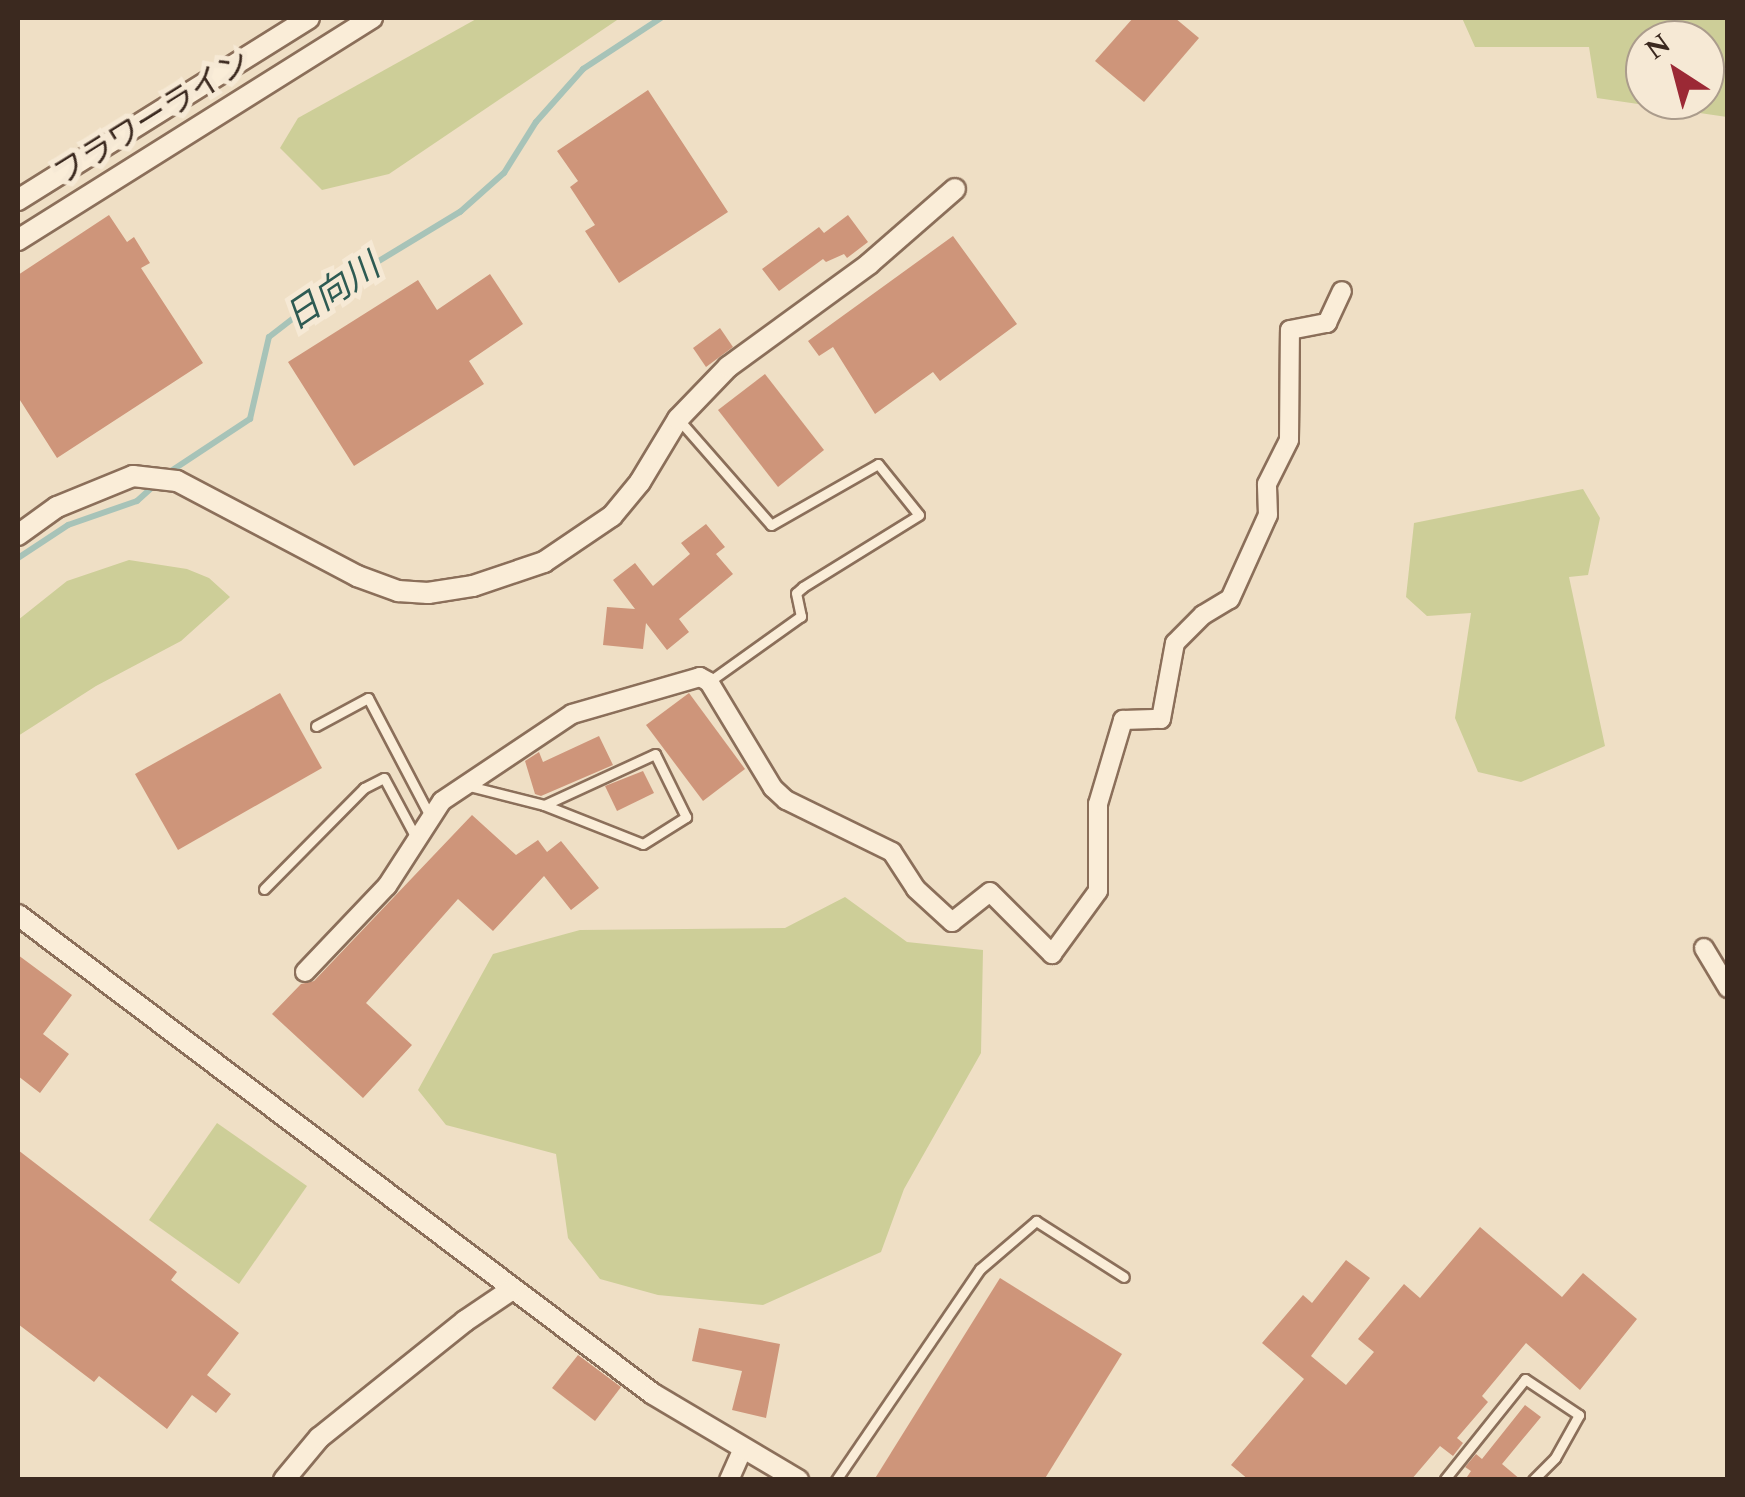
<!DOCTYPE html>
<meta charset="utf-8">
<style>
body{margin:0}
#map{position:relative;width:1745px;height:1497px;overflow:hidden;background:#efdfc5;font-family:Spectral,"Noto Sans JP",serif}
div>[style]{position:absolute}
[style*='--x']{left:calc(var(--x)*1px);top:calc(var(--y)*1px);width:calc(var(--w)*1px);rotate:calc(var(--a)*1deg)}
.green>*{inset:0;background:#cdce98}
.stream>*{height:6px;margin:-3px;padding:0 3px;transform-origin:3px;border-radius:3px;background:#a7c3b8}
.building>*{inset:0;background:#ce957a}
.roads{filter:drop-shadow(2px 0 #8b6f5a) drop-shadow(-2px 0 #8b6f5a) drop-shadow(0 2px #8b6f5a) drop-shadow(0 -2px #8b6f5a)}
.service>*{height:9px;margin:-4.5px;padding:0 4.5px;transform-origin:4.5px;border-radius:4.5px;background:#faedd8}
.minor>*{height:18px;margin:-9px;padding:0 9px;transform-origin:9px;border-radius:9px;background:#faedd8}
.tertiary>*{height:20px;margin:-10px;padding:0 10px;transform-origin:10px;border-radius:10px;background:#faedd8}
span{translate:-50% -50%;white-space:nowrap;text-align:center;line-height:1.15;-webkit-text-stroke:10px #f6e9d5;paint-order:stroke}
.street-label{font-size:32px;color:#3b291f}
.water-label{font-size:35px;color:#2e5b53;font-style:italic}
.frame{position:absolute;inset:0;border:20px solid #3b291f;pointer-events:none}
.north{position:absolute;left:1625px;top:20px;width:100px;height:100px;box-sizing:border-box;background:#f6e9d5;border:2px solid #ab9c8c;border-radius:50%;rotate:324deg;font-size:28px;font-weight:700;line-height:40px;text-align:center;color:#3b291f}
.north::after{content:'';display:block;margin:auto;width:35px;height:45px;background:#9b2935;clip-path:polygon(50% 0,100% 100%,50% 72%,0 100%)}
</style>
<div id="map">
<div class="green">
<div style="clip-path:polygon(478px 18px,620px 18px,389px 174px,322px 190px,280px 148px,298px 118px)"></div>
<div style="clip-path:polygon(evenodd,1462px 18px,1727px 18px,1727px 117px,1597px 98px,1589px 47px,1475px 47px,1462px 18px,1645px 40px,1705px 40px,1705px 100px,1645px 100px,1645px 40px)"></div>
<div style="clip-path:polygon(1583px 489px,1600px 518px,1588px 575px,1569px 577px,1605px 746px,1521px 782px,1478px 772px,1455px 718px,1471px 613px,1427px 616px,1406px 597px,1414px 523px)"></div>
<div style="clip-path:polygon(129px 560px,187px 569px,209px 578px,230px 597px,181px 641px,96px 686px,18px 736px,18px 620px,67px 581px)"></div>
<div style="clip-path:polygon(845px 897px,907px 942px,983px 950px,981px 1053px,904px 1189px,881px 1252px,763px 1305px,658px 1295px,600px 1279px,568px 1238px,556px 1154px,446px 1125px,418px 1090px,493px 954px,580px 930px,785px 928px)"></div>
<div style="clip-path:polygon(217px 1123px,307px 1186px,239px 1284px,149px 1220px)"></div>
</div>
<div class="stream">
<div style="--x:165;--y:475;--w:102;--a:-33.4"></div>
<div style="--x:250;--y:419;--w:84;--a:-77"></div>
<div style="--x:269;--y:337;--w:72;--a:-37.7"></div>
<div style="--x:326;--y:293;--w:157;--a:-31.2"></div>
<div style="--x:460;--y:212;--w:59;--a:-41.6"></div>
<div style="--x:504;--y:173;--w:60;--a:-57.9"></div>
<div style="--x:536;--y:122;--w:71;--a:-48.4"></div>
<div style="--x:583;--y:69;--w:93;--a:-33.2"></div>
<div style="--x:18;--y:558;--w:60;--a:-33.4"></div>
<div style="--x:68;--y:525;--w:73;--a:-19.2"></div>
<div style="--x:137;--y:501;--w:25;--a:-42"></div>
</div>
<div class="building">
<div style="clip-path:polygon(1133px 18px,1175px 18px,1199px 38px,1144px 102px,1095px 61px)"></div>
<div style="clip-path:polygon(648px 90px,728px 212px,619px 283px,585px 231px,595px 225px,570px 187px,578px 181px,557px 151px)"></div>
<div style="clip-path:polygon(109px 215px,127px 242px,134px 237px,150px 263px,141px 268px,203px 363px,57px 458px,18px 397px,18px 275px)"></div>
<div style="clip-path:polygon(848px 215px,868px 242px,847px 258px,844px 254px,826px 262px,823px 259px,779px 291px,762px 269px,819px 227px,824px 233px)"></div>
<div style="clip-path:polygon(953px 236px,1017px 324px,940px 381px,933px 372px,875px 414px,833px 347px,819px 356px,808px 341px)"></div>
<div style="clip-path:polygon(490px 274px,523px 324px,469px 361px,484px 384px,354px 466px,288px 362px,418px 280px,437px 310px)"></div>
<div style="clip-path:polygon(720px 328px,733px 347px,706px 367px,693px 348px)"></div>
<div style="clip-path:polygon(765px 374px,824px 450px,778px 487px,718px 410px)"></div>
<div style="clip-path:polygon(706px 524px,725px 547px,716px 554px,733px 574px,679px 619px,689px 632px,667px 650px,646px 623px,643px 649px,603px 645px,607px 607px,635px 609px,613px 580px,635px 563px,653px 586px,690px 554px,681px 543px)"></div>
<div style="clip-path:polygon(280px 693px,322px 768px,178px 850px,135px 774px)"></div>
<div style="clip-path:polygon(689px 693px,745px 769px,703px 801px,646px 725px)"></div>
<div style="clip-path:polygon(599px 736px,613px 765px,541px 796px,535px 794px,525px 761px,539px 752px,543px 762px)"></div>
<div style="clip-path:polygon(643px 771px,654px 793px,617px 811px,605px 786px)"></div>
<div style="clip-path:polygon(472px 815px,516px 855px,538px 840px,547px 852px,561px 841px,599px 888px,571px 910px,544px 876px,493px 931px,458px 899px,366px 1003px,412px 1045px,363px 1098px,272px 1014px,301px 984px,314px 981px)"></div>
<div style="clip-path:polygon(18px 955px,72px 995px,43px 1034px,69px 1054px,40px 1093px,18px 1076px)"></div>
<div style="clip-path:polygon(18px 1150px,177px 1272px,171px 1280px,239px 1333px,207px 1375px,231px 1394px,216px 1413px,192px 1395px,167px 1429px,99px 1376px,94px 1382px,18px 1324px)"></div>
<div style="clip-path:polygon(1480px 1227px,1562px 1297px,1583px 1273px,1637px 1319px,1580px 1390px,1526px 1343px,1482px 1396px,1488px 1402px,1457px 1438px,1463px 1443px,1453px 1456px,1440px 1446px,1411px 1480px,1249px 1480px,1231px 1465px,1304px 1379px,1262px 1343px,1303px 1295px,1312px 1303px,1346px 1260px,1370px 1278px,1311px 1356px,1346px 1385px,1374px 1352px,1358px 1339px,1404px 1284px,1420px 1298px)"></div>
<div style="clip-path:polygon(1000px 1278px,1122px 1354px,1044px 1480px,874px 1480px)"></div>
<div style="clip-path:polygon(699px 1328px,780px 1344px,766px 1418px,732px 1410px,742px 1371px,692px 1361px)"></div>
<div style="clip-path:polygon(578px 1355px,621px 1387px,595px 1421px,552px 1388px)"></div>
<div style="clip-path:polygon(1525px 1405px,1541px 1417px,1502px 1464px,1521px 1480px,1465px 1480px,1471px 1471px,1465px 1467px,1476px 1454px,1482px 1459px)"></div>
</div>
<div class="roads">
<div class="service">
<div style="--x:680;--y:421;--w:138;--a:48.8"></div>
<div style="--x:771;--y:525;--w:123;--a:-29.7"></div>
<div style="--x:878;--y:464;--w:65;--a:51.2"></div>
<div style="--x:919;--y:515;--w:137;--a:148.2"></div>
<div style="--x:803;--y:587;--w:9;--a:139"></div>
<div style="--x:796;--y:593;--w:24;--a:78"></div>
<div style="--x:801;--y:616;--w:112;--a:144.5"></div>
<div style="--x:316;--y:726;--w:59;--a:-28.3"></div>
<div style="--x:368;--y:698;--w:133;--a:62.3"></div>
<div style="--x:469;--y:786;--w:77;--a:14.2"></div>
<div style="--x:544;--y:805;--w:106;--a:21.5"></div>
<div style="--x:643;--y:844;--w:51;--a:-32.1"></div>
<div style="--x:686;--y:817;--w:70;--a:-116.2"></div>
<div style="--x:655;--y:754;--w:122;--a:155.3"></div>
<div style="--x:264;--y:889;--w:142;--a:-45.3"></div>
<div style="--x:364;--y:788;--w:22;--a:-27"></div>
<div style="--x:384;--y:778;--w:68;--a:61.9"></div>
<div style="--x:1445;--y:1479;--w:128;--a:-51.3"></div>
<div style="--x:1525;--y:1379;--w:65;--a:33.7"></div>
<div style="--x:1579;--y:1415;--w:49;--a:119.2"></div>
<div style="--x:1555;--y:1458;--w:31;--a:135"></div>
<div style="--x:836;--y:1480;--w:255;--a:-55.7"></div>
<div style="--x:980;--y:1269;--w:74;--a:-40.6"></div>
<div style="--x:1036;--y:1221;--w:104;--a:32.5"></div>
</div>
<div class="minor">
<div style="--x:1704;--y:948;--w:47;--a:59"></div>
<div style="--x:305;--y:972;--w:119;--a:-46.4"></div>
<div style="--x:387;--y:886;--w:101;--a:-57.1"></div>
<div style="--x:442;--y:801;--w:156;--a:-33.8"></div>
<div style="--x:572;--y:714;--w:133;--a:-16.1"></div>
<div style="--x:700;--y:677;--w:10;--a:29"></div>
<div style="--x:709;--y:682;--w:124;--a:58.9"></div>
<div style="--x:773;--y:788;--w:18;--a:43"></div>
<div style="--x:786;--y:800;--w:118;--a:26.1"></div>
<div style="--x:892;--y:852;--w:44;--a:57"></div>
<div style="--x:916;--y:889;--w:49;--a:42.5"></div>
<div style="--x:952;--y:922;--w:48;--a:-38.3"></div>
<div style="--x:990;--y:892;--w:88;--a:45"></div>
<div style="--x:1052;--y:954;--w:78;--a:-53.9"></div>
<div style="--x:1098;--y:891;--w:87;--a:-90"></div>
<div style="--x:1098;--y:804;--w:88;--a:-73.4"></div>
<div style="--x:1123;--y:720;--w:38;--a:-2"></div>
<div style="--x:1161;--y:719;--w:77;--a:-79.6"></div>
<div style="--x:1175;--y:643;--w:40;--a:-45"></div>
<div style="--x:1203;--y:615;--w:31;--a:-31"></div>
<div style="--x:1230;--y:599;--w:92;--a:-65.7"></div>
<div style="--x:1268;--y:515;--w:31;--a:-92"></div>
<div style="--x:1267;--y:484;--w:49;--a:-63.4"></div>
<div style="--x:1289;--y:440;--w:110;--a:-89.5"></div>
<div style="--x:1290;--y:330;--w:38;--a:-11"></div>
<div style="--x:1327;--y:323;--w:35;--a:-65"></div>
<div style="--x:729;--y:1480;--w:34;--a:-66"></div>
</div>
<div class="tertiary">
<div style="--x:18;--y:200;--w:343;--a:-32"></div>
<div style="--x:18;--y:240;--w:418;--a:-32.1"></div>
<div style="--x:18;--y:535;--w:48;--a:-35.7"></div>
<div style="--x:57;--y:507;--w:82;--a:-22.2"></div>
<div style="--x:133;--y:476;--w:44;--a:6.5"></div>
<div style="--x:177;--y:481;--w:204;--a:27.8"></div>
<div style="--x:357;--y:576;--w:44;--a:20.1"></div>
<div style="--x:398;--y:591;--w:30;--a:4"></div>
<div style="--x:428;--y:593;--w:46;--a:-8.8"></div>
<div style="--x:473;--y:586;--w:75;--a:-18.7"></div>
<div style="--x:544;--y:562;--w:82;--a:-34.1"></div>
<div style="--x:612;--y:516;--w:44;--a:-50.5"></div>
<div style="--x:640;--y:482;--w:74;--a:-58.9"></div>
<div style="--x:678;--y:419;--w:72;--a:-46.1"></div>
<div style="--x:728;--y:367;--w:175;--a:-36.1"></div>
<div style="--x:869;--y:264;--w:114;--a:-41.1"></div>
<div style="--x:18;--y:915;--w:795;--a:37.03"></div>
<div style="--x:653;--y:1394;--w:169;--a:30.7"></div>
<div style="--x:284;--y:1480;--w:55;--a:-50.2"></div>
<div style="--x:319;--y:1438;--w:187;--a:-38.7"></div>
<div style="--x:465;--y:1321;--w:55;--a:-34"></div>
</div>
</div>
<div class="street-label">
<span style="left:153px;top:119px;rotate:-32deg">フラワーライン</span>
</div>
<div class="water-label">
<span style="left:333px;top:293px;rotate:-34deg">日向川</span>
</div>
<div class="frame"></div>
<div class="north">N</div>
</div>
